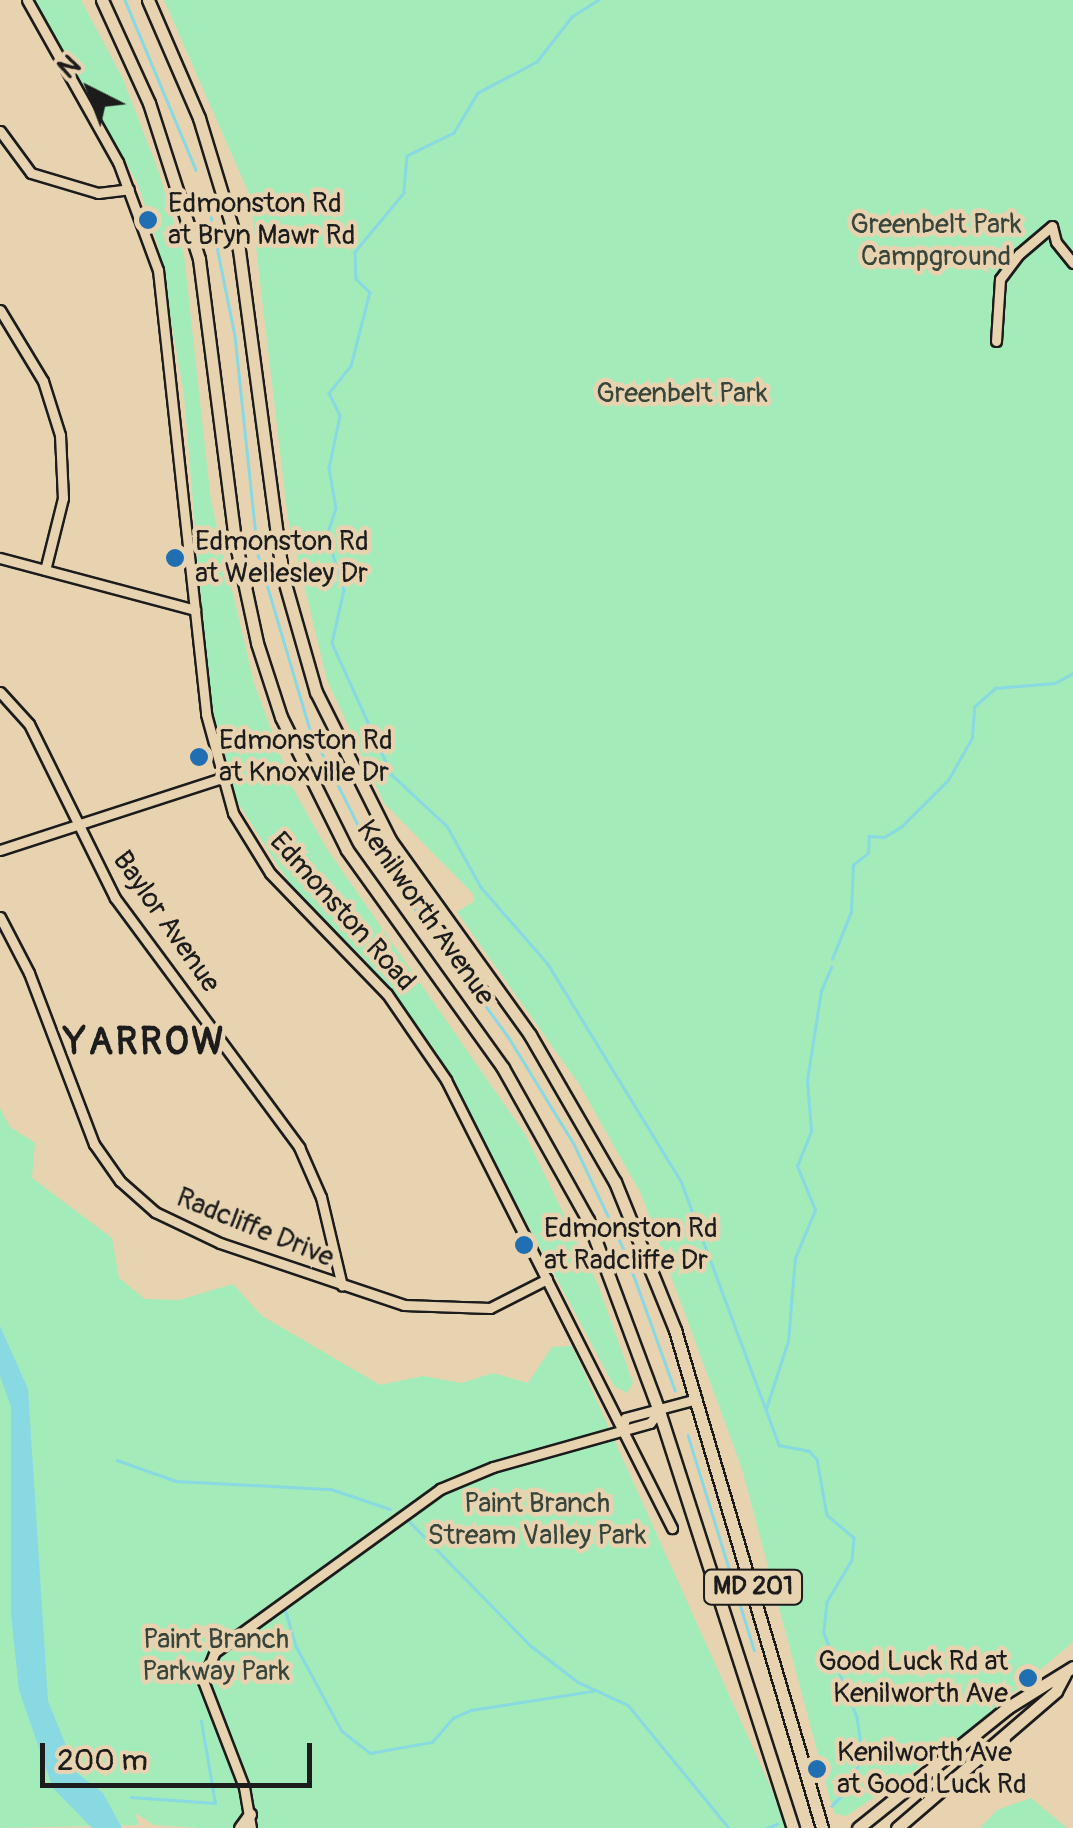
<!DOCTYPE html>
<style>
body{margin:0}
#map{position:relative;width:1073px;height:1828px;overflow:hidden;background:#e8d3b1;font-family:Pangolin,sans-serif}
div>[style]{position:absolute}
[style*='--x']{left:calc(var(--x)*1px);top:calc(var(--y)*1px);width:calc(var(--w)*1px);rotate:calc(var(--a)*1deg)}
.green>*{inset:0;background:#a3ebb9}
.water>*{inset:0;background:#88d9e2}
.stream>*{height:2.5px;margin:-1.25px;padding:0 1.25px;transform-origin:1.25px;border-radius:1.25px;background:#88d9e2}
.roads{filter:drop-shadow(2px 0 #1c1c1c) drop-shadow(-2px 0 #1c1c1c) drop-shadow(0 2px #1c1c1c) drop-shadow(0 -2px #1c1c1c)}
.minor>*{height:9px;margin:-4.5px;padding:0 4.5px;transform-origin:4.5px;border-radius:4.5px;background:#e8d3b1}
.major>*{height:11px;margin:-5.5px;padding:0 5.5px;transform-origin:5.5px;border-radius:5.5px;background:#e8d3b1}
.dots>*{width:28px;height:28px;translate:-50% -50%;box-sizing:border-box;border:5px solid #e8d3b1;border-radius:50%}
span{translate:-50% -50%;white-space:nowrap;text-align:center;line-height:1.15;-webkit-text-stroke:9px #e8d3b1;paint-order:stroke}
.shield-label span{padding:2px 8px;background:#e8d3b1;border:2px solid;border-radius:8px;-webkit-text-stroke-width:0}
.shield-label{font-size:25px;color:#1c1c1c;font-weight:700}
.poi-label{font-size:28px;color:#1c1c1c}
.left{translate:0 -50%;text-align:left}
.right{translate:-100% -50%;text-align:right}
.park-label{font-size:28px;color:#37453b}
.street-label{font-size:28px;color:#1c1c1c}
.district-label{font-size:38px;color:#1c1c1c;font-weight:700;letter-spacing:2.5px}
.north{position:absolute;left:40px;top:40px;width:100px;height:100px;-webkit-text-stroke:8px #e8d3b1;paint-order:stroke;rotate:318deg;font-size:28px;font-weight:700;line-height:40px;text-align:center;color:#1c1c1c}
.north::after{content:'';display:block;margin:auto;width:35px;height:45px;background:#1c1c1c;clip-path:polygon(50% 0,100% 100%,50% 72%,0 100%)}
.scale{position:absolute;left:40px;top:1743px;width:272px;height:45px;box-sizing:border-box;border:5px solid #1c1c1c;border-top:0;padding-left:12px;font-size:30px;line-height:35px;white-space:nowrap;color:#1c1c1c;-webkit-text-stroke:8px #e8d3b1;paint-order:stroke}
</style>
<div id="map">
<div class="green">
<div style="clip-path:polygon(34px 0,81px 0,122px 77px,158px 170px,184px 255px,211px 501px,254px 683px,292px 787px,327px 849px,525px 1134px,598px 1285px,633px 1383px,627px 1393px,614px 1386px,433px 1047px,366px 961px,292px 887px,226px 784px,208px 682px,184px 395px,158px 245px,138px 184px)"></div>
<div style="clip-path:polygon(164px 0,1073px 0,1073px 1642px,945px 1750px,846px 1816px,835px 1814px,830px 1799px,742px 1469px,641px 1194px,579px 1084px,457px 912px,474px 901px,473px 894px,384px 803px,327px 680px,288px 519px,250px 196px)"></div>
<div style="clip-path:polygon(0 1108px,10px 1127px,35px 1143px,32px 1178px,112px 1238px,119px 1278px,145px 1299px,179px 1300px,233px 1284px,262px 1316px,380px 1385px,423px 1376px,462px 1383px,493px 1373px,528px 1383px,552px 1347px,572px 1346px,789px 1828px,200px 1828px,154px 1825px,135px 1813px,139px 1825px,0 1828px)"></div>
<div style="clip-path:polygon(1031px 1798px,1067px 1828px,980px 1828px,997px 1810px)"></div>
</div>
<div class="water">
<div style="clip-path:polygon(0 1326px,28px 1389px,48px 1701px,77px 1773px,103px 1793px,122px 1828px,92px 1828px,53px 1788px,19px 1690px,11px 1614px,11px 1407px,0 1376px)"></div>
</div>
<div class="stream">
<div style="--x:125;--y:0;--w:184;--a:67.3"></div>
<div style="--x:599;--y:0;--w:32;--a:148"></div>
<div style="--x:572;--y:17;--w:57;--a:127.9"></div>
<div style="--x:537;--y:62;--w:67;--a:152.3"></div>
<div style="--x:478;--y:93;--w:47;--a:121"></div>
<div style="--x:454;--y:133;--w:52;--a:153.9"></div>
<div style="--x:407;--y:156;--w:37;--a:95"></div>
<div style="--x:404;--y:193;--w:77;--a:129.7"></div>
<div style="--x:355;--y:252;--w:27;--a:88"></div>
<div style="--x:356;--y:279;--w:19;--a:43"></div>
<div style="--x:370;--y:292;--w:76;--a:104.4"></div>
<div style="--x:351;--y:366;--w:35;--a:129"></div>
<div style="--x:329;--y:393;--w:25;--a:64"></div>
<div style="--x:340;--y:416;--w:53;--a:101.9"></div>
<div style="--x:329;--y:468;--w:41;--a:80.1"></div>
<div style="--x:336;--y:508;--w:29;--a:108"></div>
<div style="--x:327;--y:536;--w:57;--a:72.5"></div>
<div style="--x:344;--y:590;--w:54;--a:102.8"></div>
<div style="--x:332;--y:643;--w:145;--a:65.6"></div>
<div style="--x:392;--y:775;--w:75;--a:42.8"></div>
<div style="--x:447;--y:826;--w:70;--a:60.9"></div>
<div style="--x:481;--y:887;--w:102;--a:49"></div>
<div style="--x:548;--y:964;--w:255;--a:58.5"></div>
<div style="--x:681;--y:1181;--w:282;--a:69.6"></div>
<div style="--x:779;--y:1445;--w:31;--a:11"></div>
<div style="--x:809;--y:1451;--w:11;--a:45"></div>
<div style="--x:817;--y:1459;--w:57;--a:79.9"></div>
<div style="--x:827;--y:1515;--w:35;--a:40"></div>
<div style="--x:854;--y:1538;--w:22;--a:95"></div>
<div style="--x:852;--y:1560;--w:49;--a:120.8"></div>
<div style="--x:827;--y:1602;--w:31;--a:96"></div>
<div style="--x:824;--y:1633;--w:90;--a:68.6"></div>
<div style="--x:857;--y:1717;--w:37;--a:82"></div>
<div style="--x:862;--y:1754;--w:35;--a:108"></div>
<div style="--x:851;--y:1787;--w:27;--a:135"></div>
<div style="--x:211;--y:217;--w:121;--a:78.6"></div>
<div style="--x:235;--y:336;--w:219;--a:84"></div>
<div style="--x:258;--y:554;--w:183;--a:73.5"></div>
<div style="--x:310;--y:729;--w:127;--a:63.4"></div>
<div style="--x:367;--y:843;--w:241;--a:53.9"></div>
<div style="--x:509;--y:1038;--w:124;--a:58.5"></div>
<div style="--x:574;--y:1144;--w:122;--a:64.7"></div>
<div style="--x:626;--y:1254;--w:145;--a:70.2"></div>
<div style="--x:832;--y:959;--w:51;--a:-68"></div>
<div style="--x:851;--y:912;--w:47;--a:-87.6"></div>
<div style="--x:853;--y:865;--w:19;--a:-39"></div>
<div style="--x:868;--y:853;--w:17;--a:-87"></div>
<div style="--x:869;--y:836;--w:15;--a:4"></div>
<div style="--x:884;--y:837;--w:21;--a:-31"></div>
<div style="--x:902;--y:826;--w:65;--a:-45"></div>
<div style="--x:948;--y:780;--w:48;--a:-60.3"></div>
<div style="--x:972;--y:738;--w:31;--a:-86"></div>
<div style="--x:974;--y:707;--w:28;--a:-42"></div>
<div style="--x:995;--y:688;--w:60;--a:-4.8"></div>
<div style="--x:1055;--y:683;--w:21;--a:-29"></div>
<div style="--x:766;--y:1409;--w:71;--a:-72.1"></div>
<div style="--x:788;--y:1341;--w:83;--a:-85.2"></div>
<div style="--x:795;--y:1258;--w:52;--a:-67.4"></div>
<div style="--x:815;--y:1210;--w:48;--a:-112.2"></div>
<div style="--x:797;--y:1166;--w:38;--a:-68"></div>
<div style="--x:811;--y:1131;--w:51;--a:-94.5"></div>
<div style="--x:807;--y:1080;--w:90;--a:-81.1"></div>
<div style="--x:821;--y:991;--w:26;--a:-67"></div>
<div style="--x:688;--y:1435;--w:225;--a:72.9"></div>
<div style="--x:117;--y:1460;--w:63;--a:19.6"></div>
<div style="--x:176;--y:1481;--w:155;--a:3"></div>
<div style="--x:331;--y:1489;--w:62;--a:18.7"></div>
<div style="--x:408;--y:1520;--w:175;--a:45.7"></div>
<div style="--x:530;--y:1645;--w:61;--a:37.6"></div>
<div style="--x:578;--y:1682;--w:55;--a:24.7"></div>
<div style="--x:628;--y:1705;--w:159;--a:50.6"></div>
<div style="--x:285;--y:1608;--w:40;--a:74"></div>
<div style="--x:296;--y:1646;--w:97;--a:61.6"></div>
<div style="--x:342;--y:1731;--w:36;--a:38"></div>
<div style="--x:370;--y:1753;--w:63;--a:-10.1"></div>
<div style="--x:432;--y:1742;--w:32;--a:-49"></div>
<div style="--x:453;--y:1718;--w:20;--a:-24"></div>
<div style="--x:471;--y:1710;--w:123;--a:-8.9"></div>
<div style="--x:131;--y:1797;--w:84;--a:4.1"></div>
<div style="--x:215;--y:1803;--w:83;--a:-99.7"></div>
<div style="--x:767;--y:1828;--w:11;--a:-22"></div>
</div>
<div class="roads">
<div class="minor">
<div style="--x:27;--y:0;--w:186;--a:60.7"></div>
<div style="--x:118;--y:162;--w:115;--a:69.7"></div>
<div style="--x:158;--y:270;--w:447;--a:83.8"></div>
<div style="--x:206;--y:714;--w:103;--a:74.7"></div>
<div style="--x:233;--y:813;--w:70;--a:58.3"></div>
<div style="--x:270;--y:873;--w:168;--a:46"></div>
<div style="--x:387;--y:994;--w:104;--a:55.5"></div>
<div style="--x:446;--y:1080;--w:502;--a:63.23"></div>
<div style="--x:0;--y:131;--w:52;--a:53.6"></div>
<div style="--x:31;--y:173;--w:70;--a:16.6"></div>
<div style="--x:98;--y:193;--w:31;--a:-7"></div>
<div style="--x:0;--y:310;--w:83;--a:58.8"></div>
<div style="--x:43;--y:381;--w:57;--a:72.5"></div>
<div style="--x:60;--y:435;--w:63;--a:87.3"></div>
<div style="--x:63;--y:498;--w:74;--a:104"></div>
<div style="--x:996;--y:341;--w:62;--a:-86.3"></div>
<div style="--x:1000;--y:279;--w:31;--a:-53"></div>
<div style="--x:1019;--y:254;--w:43;--a:-40.3"></div>
<div style="--x:1052;--y:226;--w:16;--a:76"></div>
<div style="--x:1056;--y:242;--w:27;--a:51"></div>
<div style="--x:0;--y:558;--w:202;--a:14.9"></div>
<div style="--x:0;--y:692;--w:43;--a:47.8"></div>
<div style="--x:29;--y:724;--w:194;--a:63.7"></div>
<div style="--x:115;--y:898;--w:310;--a:53.5"></div>
<div style="--x:299;--y:1147;--w:55;--a:66.3"></div>
<div style="--x:321;--y:1197;--w:91;--a:76.7"></div>
<div style="--x:0;--y:850;--w:230;--a:-18"></div>
<div style="--x:0;--y:917;--w:63;--a:62.6"></div>
<div style="--x:29;--y:973;--w:183;--a:69.2"></div>
<div style="--x:94;--y:1144;--w:45;--a:54.9"></div>
<div style="--x:120;--y:1181;--w:47;--a:41.5"></div>
<div style="--x:155;--y:1212;--w:72;--a:25.5"></div>
<div style="--x:220;--y:1243;--w:194;--a:18.6"></div>
<div style="--x:404;--y:1305;--w:86;--a:2"></div>
<div style="--x:490;--y:1308;--w:64;--a:-27"></div>
<div style="--x:623;--y:1427;--w:9;--a:-77"></div>
<div style="--x:625;--y:1418;--w:74;--a:-14.8"></div>
<div style="--x:251;--y:1828;--w:42;--a:-99.7"></div>
<div style="--x:244;--y:1787;--w:114;--a:-111.1"></div>
<div style="--x:203;--y:1681;--w:31;--a:-68"></div>
<div style="--x:215;--y:1652;--w:278;--a:-35.9"></div>
<div style="--x:440;--y:1489;--w:57;--a:-22.5"></div>
<div style="--x:493;--y:1467;--w:163;--a:-15.7"></div>
<div style="--x:650;--y:1423;--w:15;--a:-53"></div>
</div>
<div class="major">
<div style="--x:102;--y:0;--w:113;--a:65.5"></div>
<div style="--x:149;--y:103;--w:164;--a:72.2"></div>
<div style="--x:199;--y:259;--w:283;--a:82.7"></div>
<div style="--x:235;--y:540;--w:105;--a:77.9"></div>
<div style="--x:257;--y:643;--w:78;--a:72"></div>
<div style="--x:281;--y:717;--w:148;--a:63.6"></div>
<div style="--x:347;--y:850;--w:268;--a:54.4"></div>
<div style="--x:503;--y:1068;--w:174;--a:60.8"></div>
<div style="--x:588;--y:1220;--w:204;--a:69.6"></div>
<div style="--x:659;--y:1411;--w:438;--a:72.2"></div>
<div style="--x:148;--y:0;--w:129;--a:66.6"></div>
<div style="--x:199;--y:118;--w:138;--a:73.1"></div>
<div style="--x:239;--y:250;--w:326;--a:82.4"></div>
<div style="--x:282;--y:573;--w:124;--a:74.1"></div>
<div style="--x:316;--y:692;--w:165;--a:63.4"></div>
<div style="--x:390;--y:840;--w:240;--a:54.3"></div>
<div style="--x:530;--y:1035;--w:170;--a:60"></div>
<div style="--x:615;--y:1182;--w:160;--a:67.9"></div>
<div style="--x:675;--y:1330;--w:519;--a:73.55"></div>
<div style="--x:240;--y:1828;--w:17;--a:-54"></div>
<div style="--x:858;--y:1828;--w:191;--a:-38.8"></div>
<div style="--x:1007;--y:1708;--w:78;--a:-31.8"></div>
<div style="--x:897;--y:1828;--w:210;--a:-40.7"></div>
<div style="--x:1056;--y:1691;--w:19;--a:-62"></div>
</div>
</div>
<div class="dots">
<div style="left:148px;top:220px;background:#1f6fb2"></div>
<div style="left:175px;top:558px;background:#1f6fb2"></div>
<div style="left:199px;top:757px;background:#1f6fb2"></div>
<div style="left:524px;top:1245px;background:#1f6fb2"></div>
<div style="left:1028px;top:1678px;background:#1f6fb2"></div>
<div style="left:817px;top:1769px;background:#1f6fb2"></div>
</div>
<div class="shield-label">
<span style="left:753px;top:1587px">MD 201</span>
</div>
<div class="poi-label">
<span class="left" style="left:168px;top:220px">Edmonston Rd<br>at Bryn Mawr Rd</span>
<span class="left" style="left:195px;top:558px">Edmonston Rd<br>at Wellesley Dr</span>
<span class="left" style="left:219px;top:757px">Edmonston Rd<br>at Knoxville Dr</span>
<span class="left" style="left:544px;top:1245px">Edmonston Rd<br>at Radcliffe Dr</span>
<span class="right" style="left:1008px;top:1678px">Good Luck Rd at<br>Kenilworth Ave</span>
<span class="left" style="left:837px;top:1769px">Kenilworth Ave<br>at Good Luck Rd</span>
</div>
<div class="park-label">
<span style="left:936px;top:241px">Greenbelt Park<br>Campground</span>
<span style="left:682px;top:394px">Greenbelt Park</span>
<span style="left:537px;top:1520px">Paint Branch<br>Stream Valley Park</span>
<span style="left:216px;top:1656px">Paint Branch<br>Parkway Park</span>
</div>
<div class="street-label">
<span style="left:342px;top:912px;rotate:48deg">Edmonston Road</span>
<span style="left:425px;top:913px;rotate:55deg">Kenilworth Avenue</span>
<span style="left:166px;top:922px;rotate:55deg">Baylor Avenue</span>
<span style="left:255px;top:1228px;rotate:22deg">Radcliffe Drive</span>
</div>
<div class="district-label">
<span style="left:145px;top:1043px">YARROW</span>
</div>
<div class="north">N</div>
<div class="scale">200 m</div>
</div>
